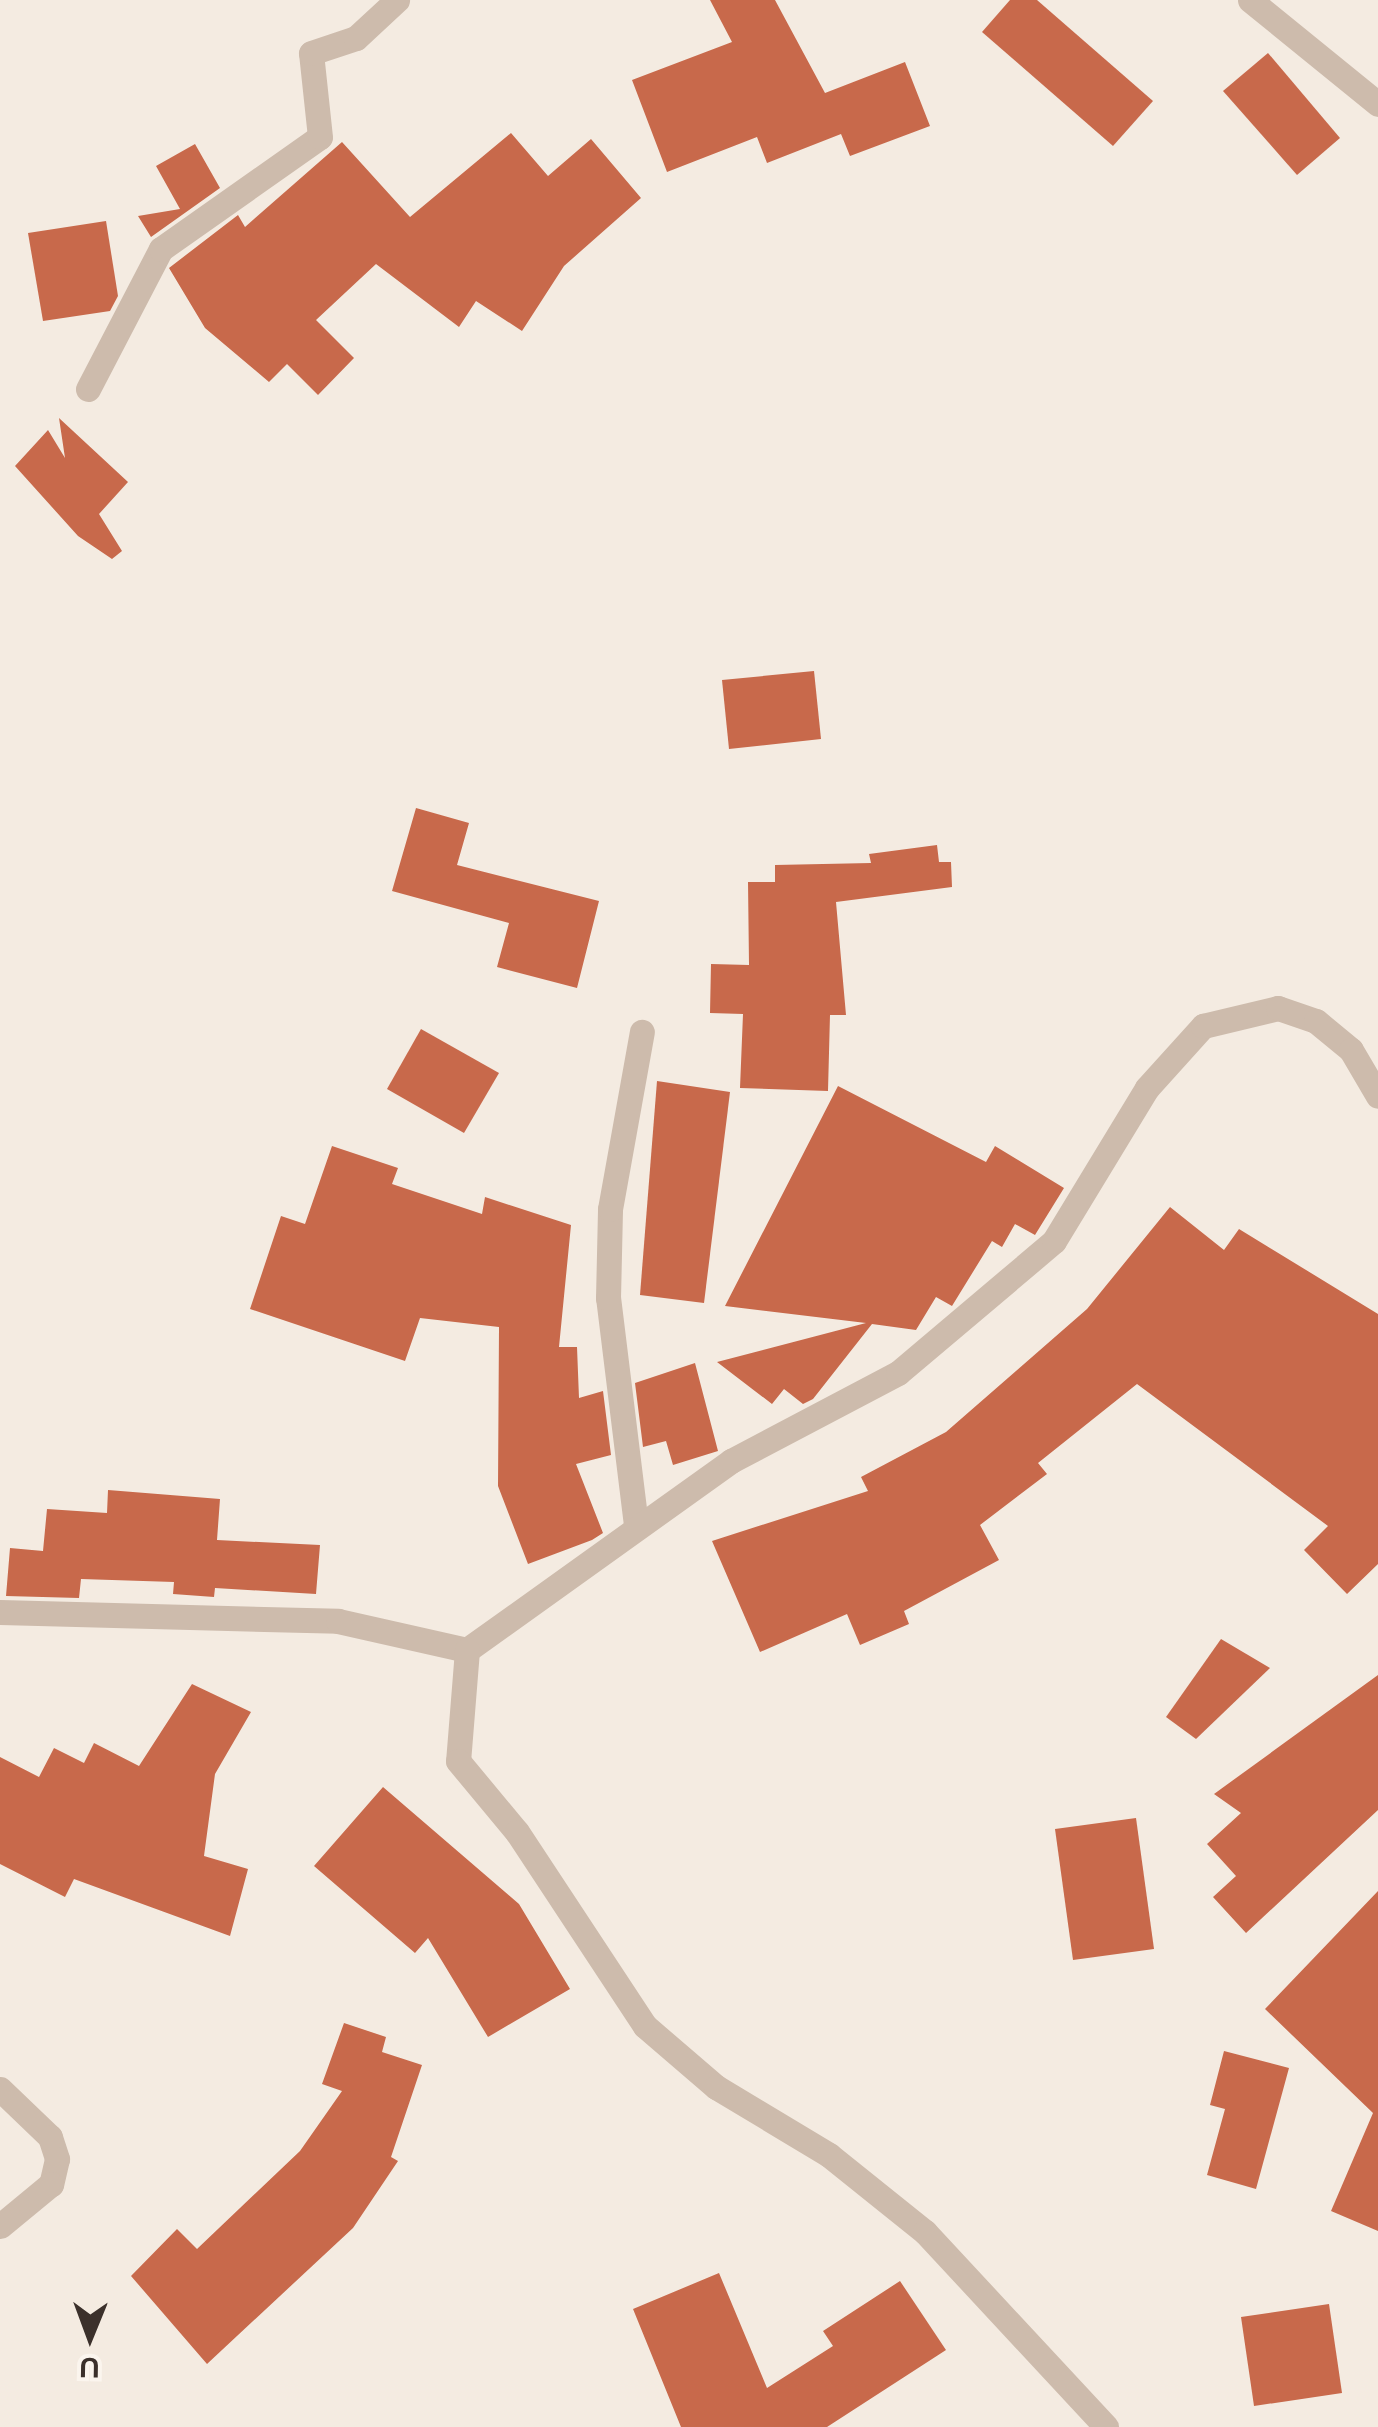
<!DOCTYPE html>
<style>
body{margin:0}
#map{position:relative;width:1378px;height:2427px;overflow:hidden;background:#f4ebe1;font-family:Helvetica,sans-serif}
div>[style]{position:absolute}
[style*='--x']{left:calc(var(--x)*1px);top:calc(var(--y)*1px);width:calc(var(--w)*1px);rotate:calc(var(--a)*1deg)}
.building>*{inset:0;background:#c8694b}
.minor>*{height:25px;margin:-12.5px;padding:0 12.5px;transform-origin:12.5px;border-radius:12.5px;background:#cdbbac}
span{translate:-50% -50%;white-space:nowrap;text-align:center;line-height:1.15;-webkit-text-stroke:8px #fbf5ee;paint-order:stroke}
.north{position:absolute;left:40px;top:2287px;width:100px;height:100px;-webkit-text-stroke:8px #fbf5ee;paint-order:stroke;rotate:181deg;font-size:28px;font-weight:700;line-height:40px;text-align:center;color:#3b302b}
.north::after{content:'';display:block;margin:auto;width:35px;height:45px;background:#3b302b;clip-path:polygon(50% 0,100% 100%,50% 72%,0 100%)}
</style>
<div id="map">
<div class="building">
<div style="clip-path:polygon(710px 0,775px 0,825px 93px,905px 62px,930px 126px,850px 156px,841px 134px,767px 163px,757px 137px,667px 172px,632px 80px,732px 42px)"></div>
<div style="clip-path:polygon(1010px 0,1037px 0,1153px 101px,1113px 146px,982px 32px)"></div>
<div style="clip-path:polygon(1268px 53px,1340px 138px,1297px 175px,1223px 91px)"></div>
<div style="clip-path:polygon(511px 133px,548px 176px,591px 139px,641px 198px,564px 266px,522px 331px,476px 301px,459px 327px,376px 264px,316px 320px,354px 358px,318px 395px,287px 364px,269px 382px,205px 328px,169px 268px,238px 215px,245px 227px,342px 142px,410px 217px)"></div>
<div style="clip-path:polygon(195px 144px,220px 188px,151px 237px,138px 216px,180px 209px,156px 166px)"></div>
<div style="clip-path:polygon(106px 221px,118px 296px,110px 311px,43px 321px,28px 233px)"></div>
<div style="clip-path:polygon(59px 418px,128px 482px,99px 514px,122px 551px,112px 559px,78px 536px,15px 466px,48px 430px,65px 458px)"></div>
<div style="clip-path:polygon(814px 671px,821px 739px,729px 749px,722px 680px)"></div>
<div style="clip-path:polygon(416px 808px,469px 823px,457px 865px,599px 901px,577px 988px,497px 967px,509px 923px,392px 891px)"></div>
<div style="clip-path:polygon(937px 845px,939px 862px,951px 862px,952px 887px,836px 902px,846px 1015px,830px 1015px,828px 1091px,740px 1088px,743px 1014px,710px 1013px,711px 964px,749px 965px,748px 882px,775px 882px,775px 865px,871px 863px,869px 854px)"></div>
<div style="clip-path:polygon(421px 1029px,499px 1073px,464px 1133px,387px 1089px)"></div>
<div style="clip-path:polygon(657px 1081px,730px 1092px,704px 1303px,640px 1295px)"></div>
<div style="clip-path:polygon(838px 1086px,986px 1162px,995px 1146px,1064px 1188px,1035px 1235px,1015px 1224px,1002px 1247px,992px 1241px,952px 1306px,936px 1297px,916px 1330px,872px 1324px,813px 1399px,803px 1404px,784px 1389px,772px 1404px,717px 1362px,866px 1323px,725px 1306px)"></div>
<div style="clip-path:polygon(332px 1146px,398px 1168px,392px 1184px,482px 1214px,485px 1197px,571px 1225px,559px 1347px,577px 1347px,579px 1398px,603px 1391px,611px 1455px,576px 1464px,603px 1533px,592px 1540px,528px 1564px,498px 1486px,499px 1327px,420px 1318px,405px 1361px,250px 1309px,281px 1216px,305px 1224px)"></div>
<div style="clip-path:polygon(1170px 1207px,1224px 1250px,1239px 1229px,1378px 1314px,1378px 1564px,1347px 1594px,1304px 1550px,1328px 1526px,1137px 1384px,1038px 1463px,1047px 1474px,980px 1525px,999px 1560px,904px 1611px,909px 1624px,860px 1645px,847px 1614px,760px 1652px,712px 1541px,868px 1491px,861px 1477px,946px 1432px,1087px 1309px)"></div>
<div style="clip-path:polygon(695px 1363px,718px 1451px,673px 1465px,666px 1441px,643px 1447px,635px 1383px)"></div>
<div style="clip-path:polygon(108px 1490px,220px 1499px,217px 1540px,320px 1545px,316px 1594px,215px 1588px,214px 1597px,173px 1594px,174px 1582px,81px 1579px,79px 1598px,6px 1596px,10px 1548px,43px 1551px,47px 1509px,107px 1513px)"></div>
<div style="clip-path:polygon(1221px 1639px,1270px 1668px,1196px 1739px,1166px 1717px)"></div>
<div style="clip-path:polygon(1378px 1675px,1378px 1810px,1246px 1933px,1213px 1897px,1236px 1876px,1207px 1844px,1241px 1813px,1214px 1794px)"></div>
<div style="clip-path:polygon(192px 1684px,251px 1712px,215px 1774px,204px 1856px,248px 1869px,230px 1936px,74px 1879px,65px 1897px,0 1864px,0 1757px,39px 1777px,54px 1748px,84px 1763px,94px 1743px,139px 1766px)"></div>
<div style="clip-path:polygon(383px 1787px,519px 1904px,570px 1989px,488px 2037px,428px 1938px,415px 1953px,314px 1866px)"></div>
<div style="clip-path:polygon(1136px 1818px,1154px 1949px,1073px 1960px,1055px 1829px)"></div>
<div style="clip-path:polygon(1378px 1891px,1378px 2231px,1331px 2211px,1373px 2113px,1265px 2009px)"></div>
<div style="clip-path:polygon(344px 2023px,386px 2037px,382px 2052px,422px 2065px,391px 2157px,398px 2161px,353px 2228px,207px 2364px,131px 2276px,177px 2229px,197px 2249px,300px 2151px,342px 2091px,322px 2084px)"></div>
<div style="clip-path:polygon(1224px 2051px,1289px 2068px,1256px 2189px,1207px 2175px,1225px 2109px,1210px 2105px)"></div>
<div style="clip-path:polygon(719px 2273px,767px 2388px,833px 2346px,823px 2331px,900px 2281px,946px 2350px,827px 2427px,681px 2427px,633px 2309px)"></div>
<div style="clip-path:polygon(1329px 2304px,1342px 2393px,1254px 2406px,1241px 2317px)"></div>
</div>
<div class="minor">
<div style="--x:1250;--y:0;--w:165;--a:39.1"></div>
<div style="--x:88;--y:389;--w:158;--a:-62.5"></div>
<div style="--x:161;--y:249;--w:194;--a:-35.2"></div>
<div style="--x:320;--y:137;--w:84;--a:-96.1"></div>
<div style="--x:311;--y:53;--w:47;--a:-18.4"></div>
<div style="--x:356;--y:38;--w:56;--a:-42.8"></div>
<div style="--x:636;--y:1525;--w:229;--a:-97"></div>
<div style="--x:608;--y:1298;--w:89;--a:-88.7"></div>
<div style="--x:610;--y:1209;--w:180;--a:-79.8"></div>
<div style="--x:0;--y:1612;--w:338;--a:1.5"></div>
<div style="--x:338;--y:1621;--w:132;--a:12.7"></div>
<div style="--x:467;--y:1650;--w:325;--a:-35.6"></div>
<div style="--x:731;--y:1461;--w:189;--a:-27.8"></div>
<div style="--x:898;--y:1373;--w:204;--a:-40.2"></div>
<div style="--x:1054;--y:1241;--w:179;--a:-58.7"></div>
<div style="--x:1147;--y:1088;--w:84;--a:-47.9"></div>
<div style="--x:1203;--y:1026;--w:77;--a:-13.5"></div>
<div style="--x:1278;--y:1008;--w:40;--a:18.9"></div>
<div style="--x:1316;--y:1021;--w:45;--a:39.6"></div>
<div style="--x:1351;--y:1050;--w:53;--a:59.6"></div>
<div style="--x:467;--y:1650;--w:111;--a:94.6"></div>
<div style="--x:458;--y:1761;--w:92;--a:50.3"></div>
<div style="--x:517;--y:1832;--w:232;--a:56.6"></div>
<div style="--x:645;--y:2026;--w:94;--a:40.7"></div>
<div style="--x:716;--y:2087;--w:132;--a:31"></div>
<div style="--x:829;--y:2155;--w:123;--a:38.7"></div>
<div style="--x:925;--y:2232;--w:266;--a:47.1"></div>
<div style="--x:0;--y:2089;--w:69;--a:43.8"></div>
<div style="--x:50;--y:2137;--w:23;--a:72"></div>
<div style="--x:57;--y:2159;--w:26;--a:103"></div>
<div style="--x:51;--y:2184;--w:66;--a:140.5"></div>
</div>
<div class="north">U</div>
</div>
